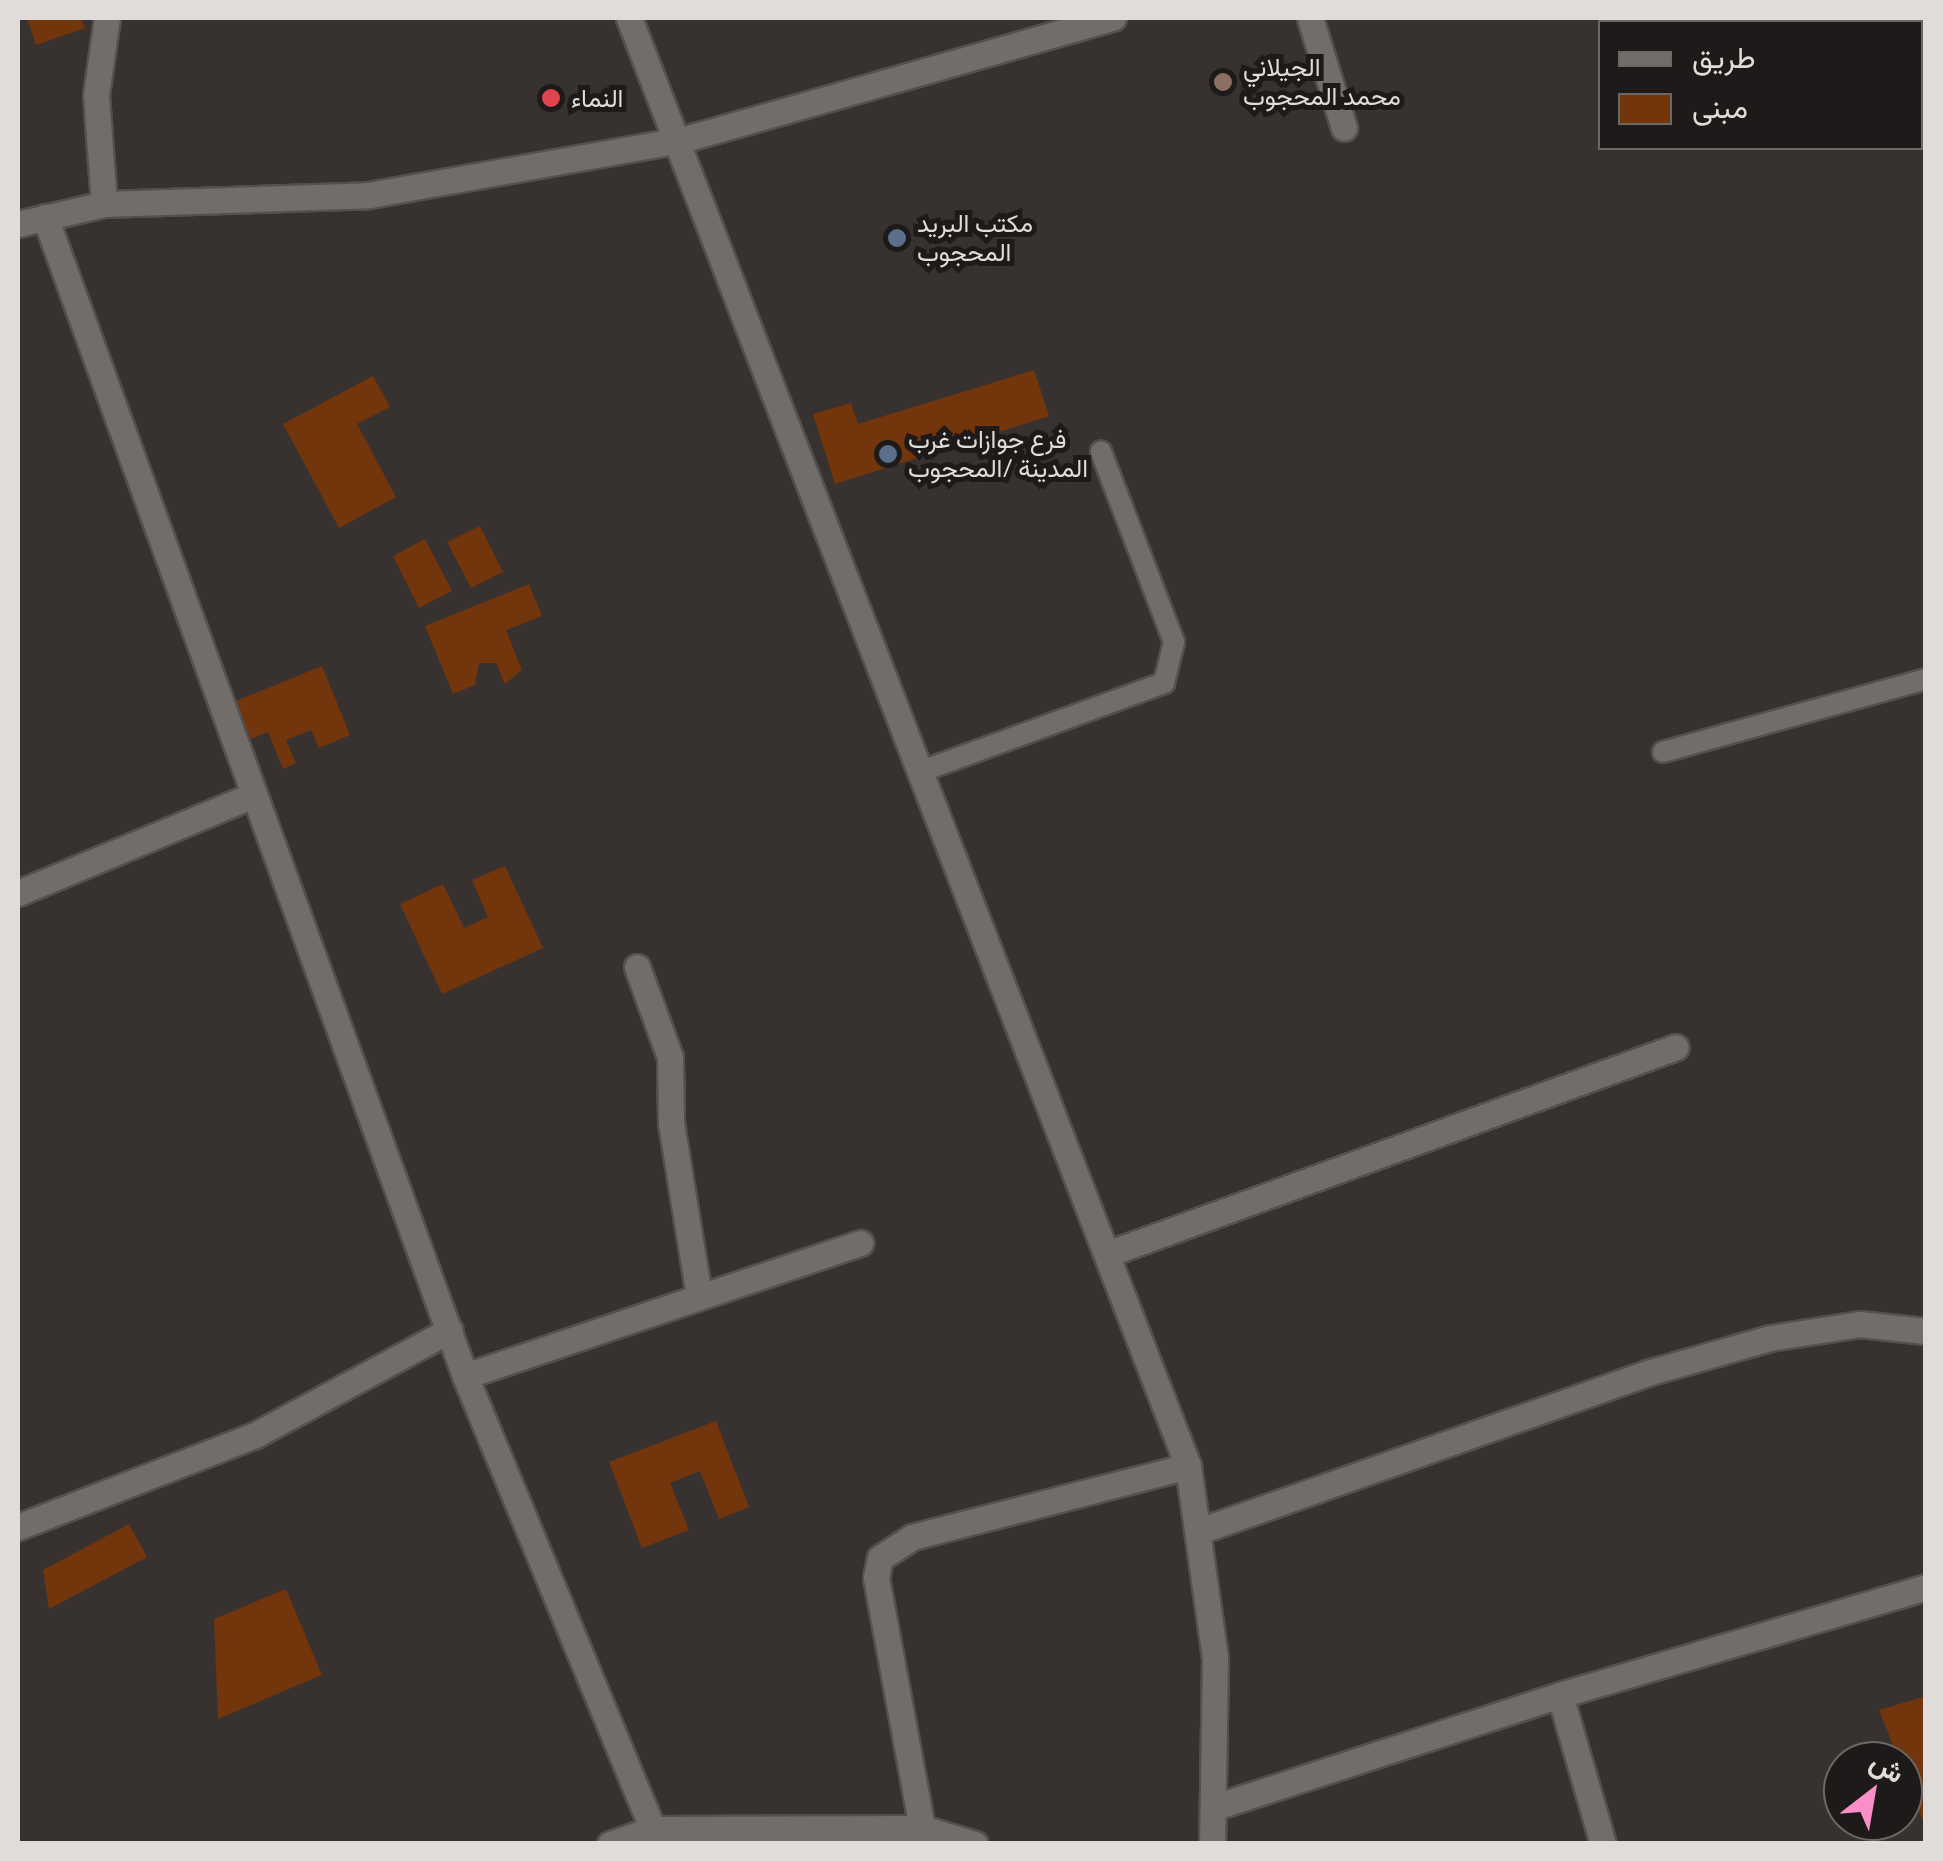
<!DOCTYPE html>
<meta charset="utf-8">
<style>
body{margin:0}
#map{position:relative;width:1943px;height:1861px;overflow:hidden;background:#37322f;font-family:"Titillium Web",Vazirmatn,sans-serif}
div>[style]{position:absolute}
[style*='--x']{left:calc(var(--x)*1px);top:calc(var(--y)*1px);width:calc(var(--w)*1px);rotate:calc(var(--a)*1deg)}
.building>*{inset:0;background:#73350c}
.roads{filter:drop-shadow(2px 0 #54504e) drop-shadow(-2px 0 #54504e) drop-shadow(0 2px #54504e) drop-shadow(0 -2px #54504e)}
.service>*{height:20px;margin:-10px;padding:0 10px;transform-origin:10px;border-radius:10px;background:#736d6a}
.minor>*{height:25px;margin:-12.5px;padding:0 12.5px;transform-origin:12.5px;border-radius:12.5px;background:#736d6a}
.tertiary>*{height:25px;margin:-12.5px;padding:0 12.5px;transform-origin:12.5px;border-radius:12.5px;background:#736d6a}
.dots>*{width:28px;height:28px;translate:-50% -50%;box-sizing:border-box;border:5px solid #1d1a19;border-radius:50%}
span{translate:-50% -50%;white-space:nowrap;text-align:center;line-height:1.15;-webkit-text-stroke:10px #1d1a19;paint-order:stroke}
.poi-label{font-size:25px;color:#dfdcda}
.left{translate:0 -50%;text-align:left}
.frame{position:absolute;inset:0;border:20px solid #dfdcda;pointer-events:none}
.legend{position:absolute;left:1598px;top:20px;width:325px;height:130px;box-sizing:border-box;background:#1d1a19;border:2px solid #6b6866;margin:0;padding:12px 18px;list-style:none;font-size:30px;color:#dfdcda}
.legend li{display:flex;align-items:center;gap:20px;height:50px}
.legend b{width:50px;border:2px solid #6b6866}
.north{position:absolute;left:1823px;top:1741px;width:100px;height:100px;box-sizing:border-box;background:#1d1a19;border:2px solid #6b6866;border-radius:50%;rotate:31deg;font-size:28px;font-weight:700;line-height:40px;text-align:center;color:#dfdcda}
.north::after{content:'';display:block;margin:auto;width:35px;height:45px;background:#f98fc9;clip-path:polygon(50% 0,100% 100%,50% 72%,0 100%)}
</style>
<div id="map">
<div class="building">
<div style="clip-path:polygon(27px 18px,81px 18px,85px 28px,36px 45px)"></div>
<div style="clip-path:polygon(1034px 370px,1049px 416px,835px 484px,813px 414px,851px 403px,858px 424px)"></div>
<div style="clip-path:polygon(373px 376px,390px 407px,357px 424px,396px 497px,339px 528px,283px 424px)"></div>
<div style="clip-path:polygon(480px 526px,503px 572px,471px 588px,447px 542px)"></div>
<div style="clip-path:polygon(425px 539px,452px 591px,419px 608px,393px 556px)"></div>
<div style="clip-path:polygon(529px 584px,542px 616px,506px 630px,522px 670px,505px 684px,496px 663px,479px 663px,475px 685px,453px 694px,425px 626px)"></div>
<div style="clip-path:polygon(322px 666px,350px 735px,319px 748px,311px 730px,286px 740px,296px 763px,283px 769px,268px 732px,251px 739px,236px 701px)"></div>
<div style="clip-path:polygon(505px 866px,543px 948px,442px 994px,400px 904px,443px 884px,464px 928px,488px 917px,472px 880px)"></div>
<div style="clip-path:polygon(716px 1421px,749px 1507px,719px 1519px,700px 1471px,670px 1483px,689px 1530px,642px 1548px,609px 1462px)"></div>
<div style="clip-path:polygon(129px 1524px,147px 1557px,49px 1609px,43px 1570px)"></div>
<div style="clip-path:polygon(286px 1589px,322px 1675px,218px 1719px,214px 1619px)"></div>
<div style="clip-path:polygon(1926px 1696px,1926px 1826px,1925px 1826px,1879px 1710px)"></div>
</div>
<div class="roads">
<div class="service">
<div style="--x:1663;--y:752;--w:273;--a:-15.5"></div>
<div style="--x:922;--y:771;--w:258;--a:-20"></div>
<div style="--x:1164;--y:683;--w:42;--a:-76.3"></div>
<div style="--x:1174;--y:642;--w:204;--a:-111"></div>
</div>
<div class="minor">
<div style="--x:629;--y:18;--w:1552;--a:68.89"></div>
<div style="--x:1188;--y:1466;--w:195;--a:82"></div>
<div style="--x:1215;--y:1659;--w:185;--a:90.9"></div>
<div style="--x:1310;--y:18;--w:115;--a:72.8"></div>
<div style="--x:104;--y:204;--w:109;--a:-94.2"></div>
<div style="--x:96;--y:95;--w:78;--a:-81.9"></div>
<div style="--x:45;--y:217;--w:1233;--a:70.08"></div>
<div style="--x:465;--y:1376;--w:490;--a:67.5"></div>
<div style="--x:18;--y:893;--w:255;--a:-22.6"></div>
<div style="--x:637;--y:967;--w:96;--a:69.9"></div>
<div style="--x:670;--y:1057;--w:66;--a:89.1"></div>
<div style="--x:671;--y:1123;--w:175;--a:80.8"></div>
<div style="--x:1107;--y:1254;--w:605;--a:-19.99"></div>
<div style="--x:465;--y:1376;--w:417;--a:-18.6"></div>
<div style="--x:18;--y:1527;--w:254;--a:-21.2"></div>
<div style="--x:255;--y:1435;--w:221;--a:-28.3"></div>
<div style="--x:1202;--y:1530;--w:472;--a:-19.4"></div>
<div style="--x:1647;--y:1373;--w:128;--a:-15.9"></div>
<div style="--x:1770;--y:1338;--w:90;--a:-8.9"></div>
<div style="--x:1859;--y:1324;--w:67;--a:6"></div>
<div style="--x:1560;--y:1695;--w:155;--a:73.9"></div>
<div style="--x:1215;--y:1807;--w:363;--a:-18"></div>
<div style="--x:1560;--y:1695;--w:382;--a:-16.4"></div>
<div style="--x:922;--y:1828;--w:254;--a:-100.4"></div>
<div style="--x:876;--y:1578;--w:20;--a:-79"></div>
<div style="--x:880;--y:1558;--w:38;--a:-33"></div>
<div style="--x:912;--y:1537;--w:285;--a:-14.4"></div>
<div style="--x:610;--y:1844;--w:46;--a:-19.2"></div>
<div style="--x:653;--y:1829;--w:269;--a:-0.2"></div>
<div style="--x:922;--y:1828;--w:55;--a:16.8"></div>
</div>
<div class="tertiary">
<div style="--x:18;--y:224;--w:88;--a:-13.1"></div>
<div style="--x:104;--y:204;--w:265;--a:-1.9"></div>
<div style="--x:369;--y:195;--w:317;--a:-10"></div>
<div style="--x:681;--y:140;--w:449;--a:-15.8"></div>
</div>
</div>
<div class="dots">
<div style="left:1223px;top:82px;background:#8d6e63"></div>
<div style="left:551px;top:98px;background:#e0444e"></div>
<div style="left:897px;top:238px;background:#5c6f8a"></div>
<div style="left:888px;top:454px;background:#5c6f8a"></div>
</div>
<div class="poi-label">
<span class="left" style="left:1243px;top:82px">الجيلاني<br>محمد المحجوب</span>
<span class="left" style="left:571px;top:98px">النماء</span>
<span class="left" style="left:917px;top:238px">مكتب البريد<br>المحجوب</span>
<span class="left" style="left:908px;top:454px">فرع جوازات غرب<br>المدينة /المحجوب</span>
</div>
<div class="frame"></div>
<ul class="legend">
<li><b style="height:12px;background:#736d6a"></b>طريق</li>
<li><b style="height:28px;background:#73350c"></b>مبنى</li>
</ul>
<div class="north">ش</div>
</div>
